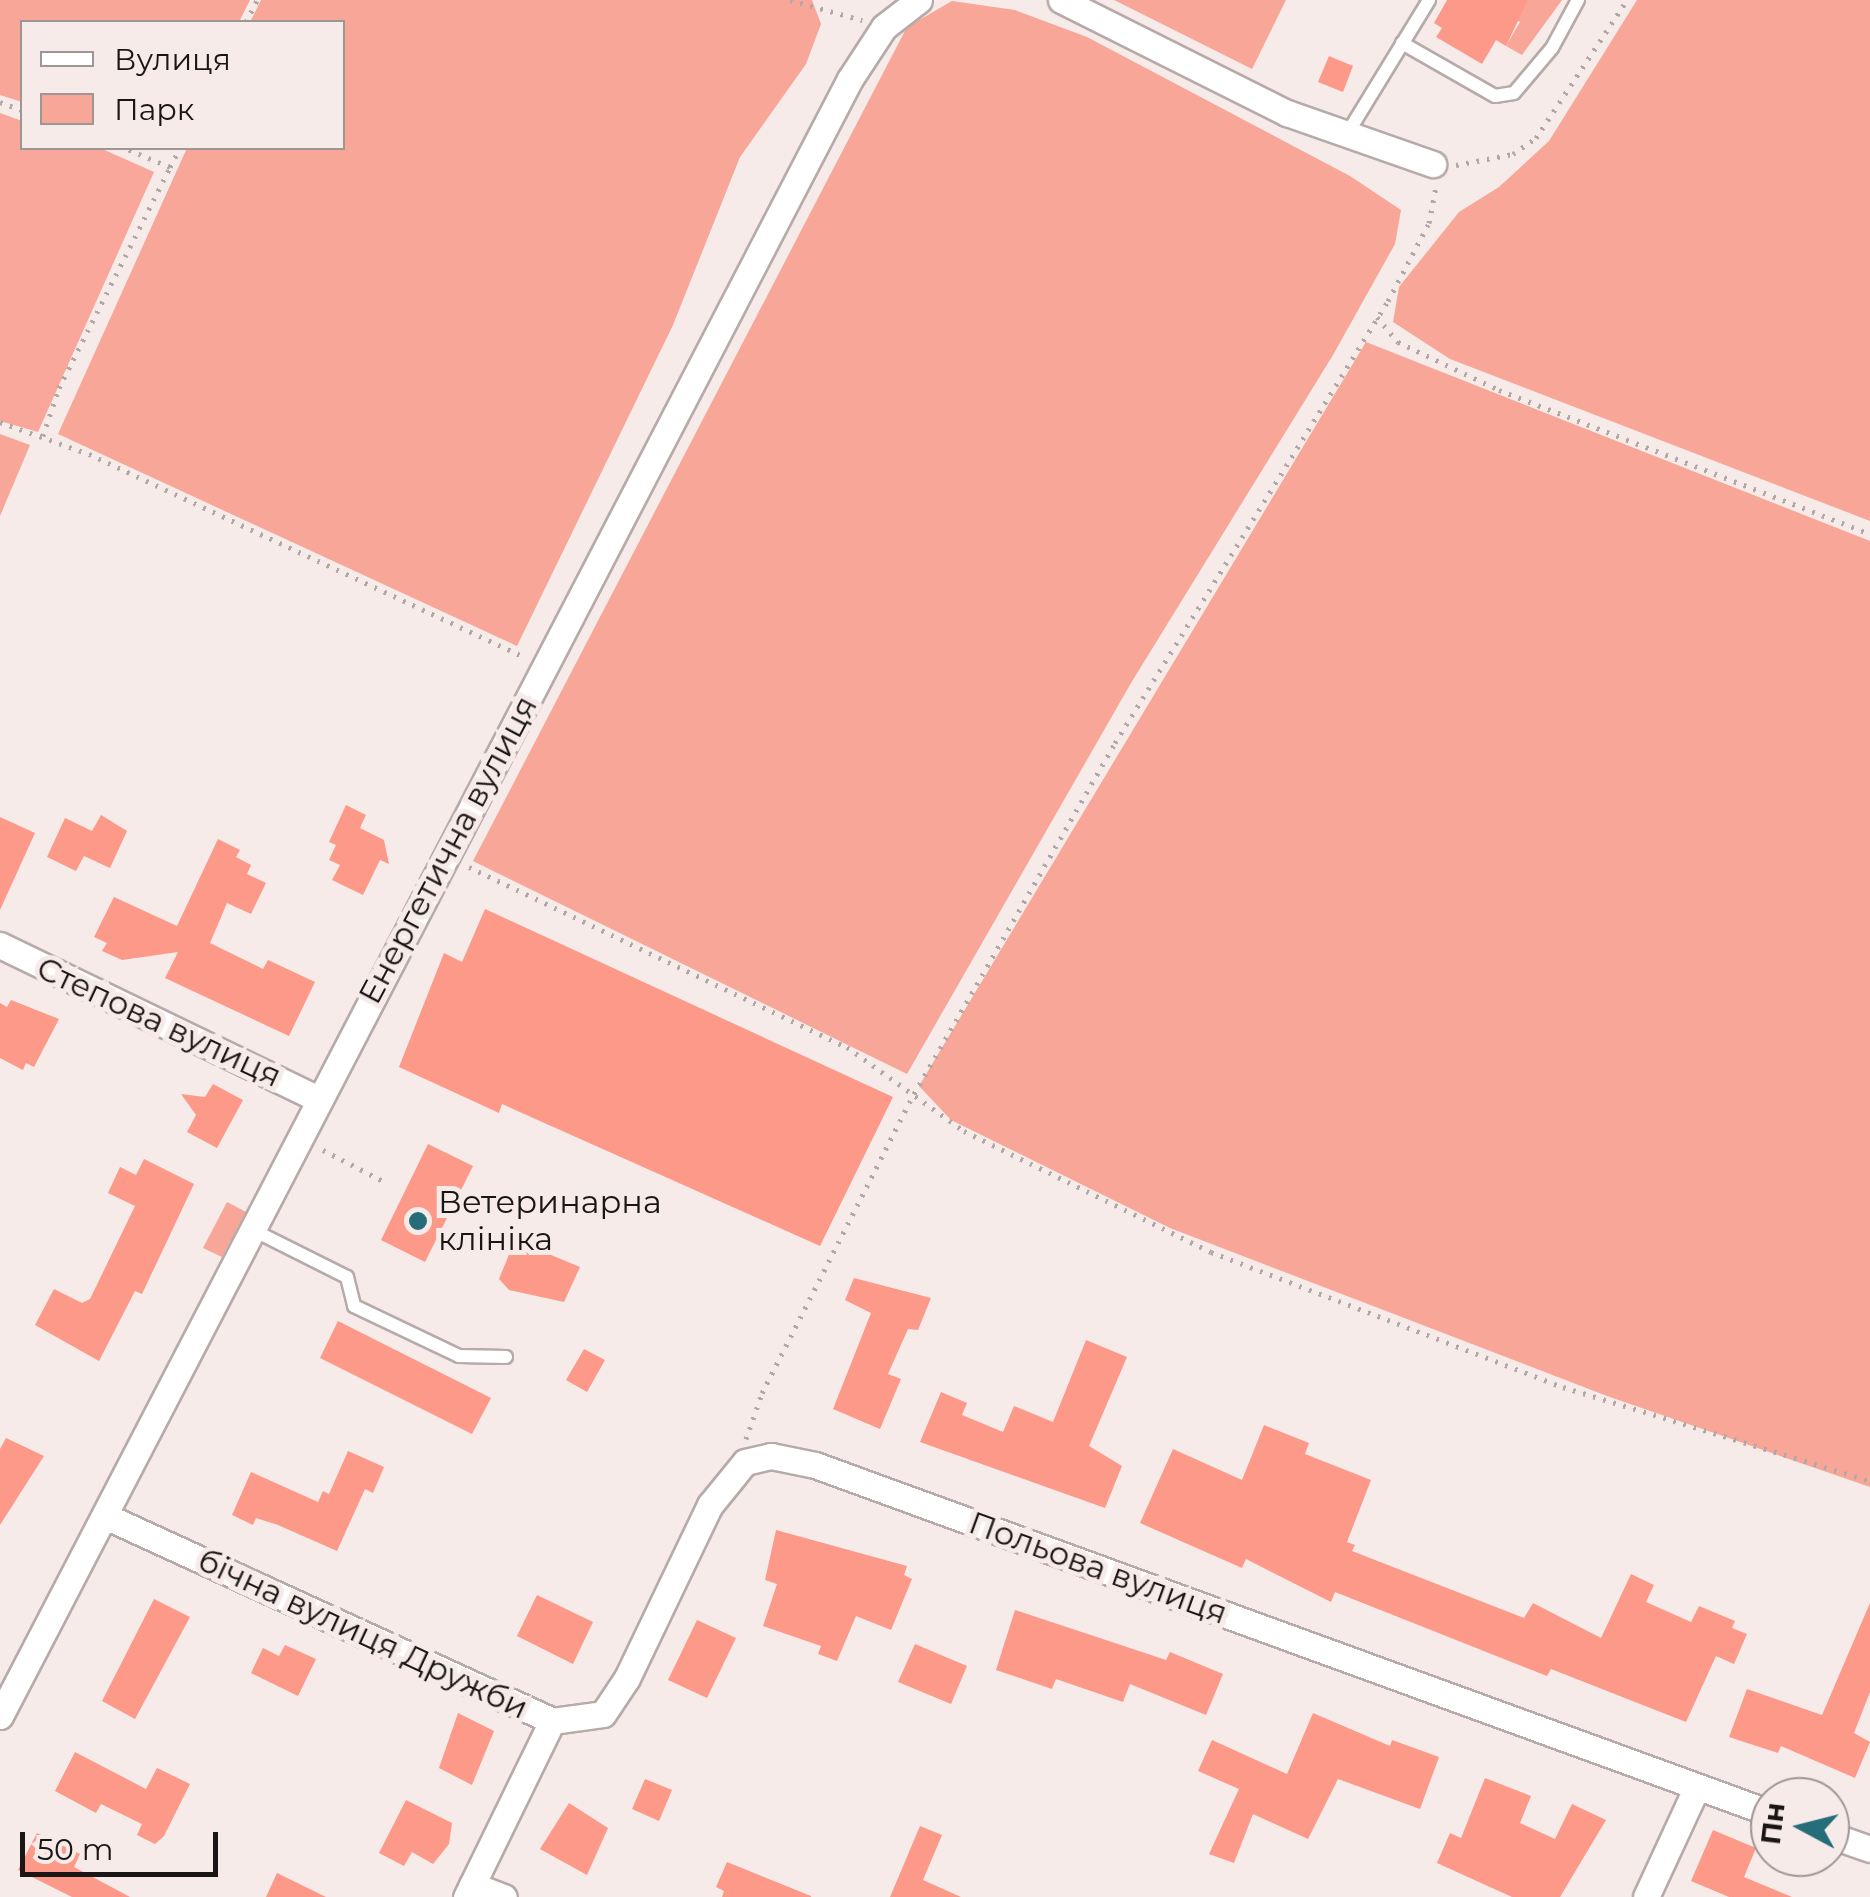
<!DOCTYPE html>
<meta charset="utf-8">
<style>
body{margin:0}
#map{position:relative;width:1870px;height:1897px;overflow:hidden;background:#f6ebe8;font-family:Montserrat,sans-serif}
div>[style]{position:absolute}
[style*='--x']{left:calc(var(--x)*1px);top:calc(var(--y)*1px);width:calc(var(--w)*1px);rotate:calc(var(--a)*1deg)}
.green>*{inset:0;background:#f7a698}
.forest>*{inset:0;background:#f8a79a}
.building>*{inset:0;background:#fd9989}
.path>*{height:5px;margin-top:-2.5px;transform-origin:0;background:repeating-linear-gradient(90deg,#b0a8a6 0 2.5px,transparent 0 10.5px)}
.roads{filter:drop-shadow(2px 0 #b6aba9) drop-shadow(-2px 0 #b6aba9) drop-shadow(0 2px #b6aba9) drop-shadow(0 -2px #b6aba9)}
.lane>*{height:12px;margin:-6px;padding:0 6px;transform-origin:6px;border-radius:6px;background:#fff}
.street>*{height:25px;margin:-12.5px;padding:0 12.5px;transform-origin:12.5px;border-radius:12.5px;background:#fff}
.dots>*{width:28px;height:28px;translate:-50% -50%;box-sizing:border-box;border:5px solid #f6ebe8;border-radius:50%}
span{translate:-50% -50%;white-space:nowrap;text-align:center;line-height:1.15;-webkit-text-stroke:10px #f6ebe8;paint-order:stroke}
.street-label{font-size:32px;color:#1a1616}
.poi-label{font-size:32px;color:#1a1616}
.left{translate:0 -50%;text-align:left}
.legend{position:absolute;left:20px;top:20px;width:325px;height:130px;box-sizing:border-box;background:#f6ebe8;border:2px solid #9e9694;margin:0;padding:12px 18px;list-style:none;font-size:30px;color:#1a1616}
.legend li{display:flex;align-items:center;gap:20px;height:50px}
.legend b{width:50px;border:2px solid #9e9694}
.north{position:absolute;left:1750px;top:1777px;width:100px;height:100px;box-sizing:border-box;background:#f6ebe8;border:2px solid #9e9694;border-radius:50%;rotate:277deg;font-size:28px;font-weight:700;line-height:40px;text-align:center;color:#1a1616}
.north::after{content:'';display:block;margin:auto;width:35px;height:45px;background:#256d79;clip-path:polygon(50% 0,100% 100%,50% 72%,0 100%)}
.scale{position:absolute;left:20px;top:1832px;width:198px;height:45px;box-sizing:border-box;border:5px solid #1a1616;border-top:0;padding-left:12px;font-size:30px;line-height:35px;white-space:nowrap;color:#1a1616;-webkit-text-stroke:8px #f6ebe8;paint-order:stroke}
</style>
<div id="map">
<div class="green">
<div style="clip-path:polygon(0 0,250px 0,239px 22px,22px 22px,22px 102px,0 95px)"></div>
<div style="clip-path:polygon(261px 0,812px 0,821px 24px,806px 64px,740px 157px,673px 325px,517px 646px,58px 434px,187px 148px,342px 148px,342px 22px,250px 22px)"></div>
<div style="clip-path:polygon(1114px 0,1286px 0,1252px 69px)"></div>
<div style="clip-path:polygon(1528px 0,1562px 0,1522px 55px,1506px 46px,1520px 22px,1510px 16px)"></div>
<div style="clip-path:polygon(1637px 0,1870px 0,1870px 521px,1450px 359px,1393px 322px,1399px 287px,1459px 212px,1499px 187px,1549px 141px)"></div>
<div style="clip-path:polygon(952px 1px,1015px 10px,1087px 37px,1350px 176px,1401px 210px,1395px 244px,1333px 355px,1131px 683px,907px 1074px,473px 861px,907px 27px)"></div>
<div style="clip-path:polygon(1366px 342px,1870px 541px,1870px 1487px,1607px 1396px,1170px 1228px,951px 1120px,919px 1086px)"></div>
<div style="clip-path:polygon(0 434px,30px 445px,0 516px)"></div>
<div style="clip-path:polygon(227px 1202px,246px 1212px,222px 1257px,203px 1248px)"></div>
</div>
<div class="forest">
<div style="clip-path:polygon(0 113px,22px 121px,22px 148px,100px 148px,154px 172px,38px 432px,0 421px)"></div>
</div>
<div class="building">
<div style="clip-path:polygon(1447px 0,1528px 0,1506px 46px,1496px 40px,1482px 64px,1436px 37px,1442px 28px,1434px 23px)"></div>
<div style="clip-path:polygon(1329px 56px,1353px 66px,1343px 92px,1318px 82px)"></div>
<div style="clip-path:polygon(346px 805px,366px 815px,360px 828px,384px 840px,389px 864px,380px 860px,363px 895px,332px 880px,340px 865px,329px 860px,336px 845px,329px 842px)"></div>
<div style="clip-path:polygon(101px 815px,127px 831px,110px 868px,84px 856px,76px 871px,47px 857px,65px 818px,92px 831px)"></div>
<div style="clip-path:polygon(0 817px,35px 833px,0 910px)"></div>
<div style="clip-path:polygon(218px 839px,240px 850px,236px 857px,251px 865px,247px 874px,266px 883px,251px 914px,227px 903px,210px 943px,263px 969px,268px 960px,315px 982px,289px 1036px,165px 978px,178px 952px,122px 960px,102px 951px,107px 943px,94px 937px,114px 897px,177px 926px)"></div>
<div style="clip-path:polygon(485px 909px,893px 1097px,820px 1246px,502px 1104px,499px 1113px,399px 1067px,444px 953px,462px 962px)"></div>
<div style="clip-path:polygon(11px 1000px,59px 1019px,34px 1067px,26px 1063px,23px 1070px,0 1058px,0 1003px,7px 1007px)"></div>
<div style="clip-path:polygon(213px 1084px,243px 1100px,217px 1148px,187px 1132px,196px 1115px,181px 1094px,205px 1097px)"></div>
<div style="clip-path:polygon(428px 1144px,473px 1166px,425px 1262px,381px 1240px)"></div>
<div style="clip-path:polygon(144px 1159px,194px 1184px,142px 1294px,135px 1291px,99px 1361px,35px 1325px,54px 1289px,82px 1303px,90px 1299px,135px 1206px,108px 1193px,120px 1167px,136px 1175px)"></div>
<div style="clip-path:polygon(515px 1240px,580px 1267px,564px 1302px,509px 1290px,499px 1279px)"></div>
<div style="clip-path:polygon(854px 1278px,931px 1298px,918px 1330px,908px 1329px,888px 1374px,901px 1379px,880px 1429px,833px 1409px,871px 1313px,845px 1300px)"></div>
<div style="clip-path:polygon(338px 1321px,491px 1398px,472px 1434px,320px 1358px)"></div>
<div style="clip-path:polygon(1086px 1340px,1127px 1357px,1089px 1446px,1122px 1466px,1105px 1508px,920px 1442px,941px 1392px,967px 1403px,962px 1415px,1003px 1432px,1014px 1406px,1053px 1422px)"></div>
<div style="clip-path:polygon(584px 1349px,605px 1360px,587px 1392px,566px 1380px)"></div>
<div style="clip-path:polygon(1264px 1425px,1309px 1443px,1305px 1454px,1371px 1480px,1347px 1542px,1355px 1545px,1352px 1551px,1524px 1618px,1533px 1603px,1601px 1638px,1631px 1574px,1654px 1585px,1646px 1602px,1691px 1622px,1699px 1606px,1735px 1621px,1732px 1628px,1747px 1634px,1734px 1664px,1716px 1656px,1686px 1722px,1551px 1669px,1547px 1676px,1335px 1592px,1331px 1602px,1246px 1559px,1242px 1568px,1140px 1523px,1173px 1449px,1242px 1480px)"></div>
<div style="clip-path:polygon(6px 1438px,44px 1456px,0 1525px,0 1449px)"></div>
<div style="clip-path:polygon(348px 1451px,384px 1467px,373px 1493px,365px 1489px,337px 1551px,278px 1525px,256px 1518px,253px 1525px,232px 1515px,251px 1472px,318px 1502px,323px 1491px,329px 1494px)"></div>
<div style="clip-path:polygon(776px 1530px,907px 1566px,904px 1575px,912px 1579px,891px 1630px,856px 1616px,837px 1661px,818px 1654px,821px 1646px,763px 1626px,777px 1584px,765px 1580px)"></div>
<div style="clip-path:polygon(537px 1595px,593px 1622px,573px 1664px,517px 1636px)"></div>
<div style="clip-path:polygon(154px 1599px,190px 1617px,135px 1719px,102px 1701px)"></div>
<div style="clip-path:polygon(1870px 1603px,1870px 1692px,1854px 1733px,1870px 1742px,1855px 1778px,1781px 1746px,1778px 1753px,1729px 1737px,1747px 1689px,1822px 1715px)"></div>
<div style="clip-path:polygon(1015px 1610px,1166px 1660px,1170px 1652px,1223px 1674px,1206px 1715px,1130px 1684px,1123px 1702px,1056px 1679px,1052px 1689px,996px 1670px)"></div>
<div style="clip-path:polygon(697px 1620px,736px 1638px,707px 1698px,668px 1680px)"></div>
<div style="clip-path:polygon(915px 1644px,967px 1666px,951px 1704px,898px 1682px)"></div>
<div style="clip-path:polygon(285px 1645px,316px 1659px,298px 1696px,251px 1673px,263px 1648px,279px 1656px)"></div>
<div style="clip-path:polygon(458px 1713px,494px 1731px,472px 1785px,439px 1768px)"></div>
<div style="clip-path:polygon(1313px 1713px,1390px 1746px,1392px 1740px,1439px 1757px,1420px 1809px,1338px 1779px,1308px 1839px,1253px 1814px,1234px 1863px,1209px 1854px,1239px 1789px,1198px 1771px,1212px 1740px,1287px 1774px)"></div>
<div style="clip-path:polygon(75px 1752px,146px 1789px,157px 1768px,190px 1784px,164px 1836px,155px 1844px,137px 1835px,142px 1824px,101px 1804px,96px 1813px,55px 1791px)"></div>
<div style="clip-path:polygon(1485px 1778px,1531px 1796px,1520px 1823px,1555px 1839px,1572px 1804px,1606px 1820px,1560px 1897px,1512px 1897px,1437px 1863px,1450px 1833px,1461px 1838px)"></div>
<div style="clip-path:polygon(645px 1779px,672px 1790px,659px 1821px,632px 1809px)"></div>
<div style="clip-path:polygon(406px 1800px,452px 1823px,449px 1844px,433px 1864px,412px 1852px,404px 1866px,379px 1853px)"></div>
<div style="clip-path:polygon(569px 1803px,608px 1828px,587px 1875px,540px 1849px)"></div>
<div style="clip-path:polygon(920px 1826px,942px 1835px,923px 1880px,961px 1897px,890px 1897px)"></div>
<div style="clip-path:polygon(1713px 1830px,1756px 1848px,1744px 1877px,1792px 1897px,1729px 1897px,1691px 1881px)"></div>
<div style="clip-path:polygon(37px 1833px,80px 1854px,74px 1867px,130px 1897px,72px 1897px,18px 1870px)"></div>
<div style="clip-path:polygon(727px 1862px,811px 1896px,811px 1897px,722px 1897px,724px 1891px,716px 1887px)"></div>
<div style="clip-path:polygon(277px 1873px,326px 1897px,266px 1897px)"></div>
</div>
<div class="path">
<div style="--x:790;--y:0;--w:75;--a:15.5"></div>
<div style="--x:246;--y:22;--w:25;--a:-63"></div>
<div style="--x:0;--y:102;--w:23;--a:20"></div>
<div style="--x:1456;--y:165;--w:58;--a:-10.9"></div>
<div style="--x:1513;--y:154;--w:28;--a:-35"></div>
<div style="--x:1536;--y:138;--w:165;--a:-56.6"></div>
<div style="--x:170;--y:167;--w:21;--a:-62"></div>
<div style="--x:1377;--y:317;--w:33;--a:50"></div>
<div style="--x:1398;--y:342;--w:112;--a:25.4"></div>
<div style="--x:1499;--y:390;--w:398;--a:21.2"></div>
<div style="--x:0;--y:422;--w:95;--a:19.8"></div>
<div style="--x:89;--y:454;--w:480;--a:25"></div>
<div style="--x:43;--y:436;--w:51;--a:-71.6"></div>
<div style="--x:59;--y:388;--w:247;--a:-63.3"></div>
<div style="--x:170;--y:167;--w:49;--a:-157.1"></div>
<div style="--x:469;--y:867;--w:419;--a:25.5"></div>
<div style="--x:847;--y:1047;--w:144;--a:35.7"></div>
<div style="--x:964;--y:1131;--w:275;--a:26.1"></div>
<div style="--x:1211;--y:1252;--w:377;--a:21"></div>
<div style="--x:1563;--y:1387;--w:321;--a:17"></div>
<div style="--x:323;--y:1150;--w:72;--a:27.3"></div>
<div style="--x:746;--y:1439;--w:49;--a:-70.8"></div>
<div style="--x:762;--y:1393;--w:335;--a:-63.1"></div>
<div style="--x:914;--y:1094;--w:404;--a:-60.2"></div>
<div style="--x:1115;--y:743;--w:520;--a:-58.3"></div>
<div style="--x:1388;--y:301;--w:88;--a:-62.3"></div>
<div style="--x:1429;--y:223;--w:38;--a:-79"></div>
</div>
<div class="roads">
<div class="lane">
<div style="--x:1402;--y:43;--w:107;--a:29.7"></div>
<div style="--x:1495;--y:96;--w:19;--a:-9"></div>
<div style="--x:1514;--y:93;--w:59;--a:-49.8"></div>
<div style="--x:1552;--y:48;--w:55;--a:-61.6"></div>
<div style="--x:1347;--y:134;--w:157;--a:-58.5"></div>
<div style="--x:251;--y:1229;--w:107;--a:26.6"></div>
<div style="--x:347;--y:1277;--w:30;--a:76"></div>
<div style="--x:354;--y:1306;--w:116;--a:25.5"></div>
<div style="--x:459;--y:1356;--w:47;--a:1.2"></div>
</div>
<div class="street">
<div style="--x:1061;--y:0;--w:253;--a:26.6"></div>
<div style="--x:1287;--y:113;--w:155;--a:19.3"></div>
<div style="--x:0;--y:945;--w:352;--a:25.8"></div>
<div style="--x:105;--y:1516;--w:492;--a:24.6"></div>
<div style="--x:552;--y:1721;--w:196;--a:116"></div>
<div style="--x:0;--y:1716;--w:1845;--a:-62.56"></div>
<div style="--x:850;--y:79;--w:62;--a:-56.8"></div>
<div style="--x:884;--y:27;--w:44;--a:-37.6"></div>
<div style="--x:552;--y:1721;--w:51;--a:-7.8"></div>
<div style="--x:603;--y:1714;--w:43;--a:-56.3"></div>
<div style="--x:627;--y:1678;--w:192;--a:-64.4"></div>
<div style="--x:710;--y:1505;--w:55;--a:-50.9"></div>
<div style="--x:745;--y:1462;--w:27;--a:-13"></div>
<div style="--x:771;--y:1456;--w:45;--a:11.6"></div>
<div style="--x:815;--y:1465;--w:1016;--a:20.02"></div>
<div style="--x:1830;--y:1835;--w:42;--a:19.3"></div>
<div style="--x:472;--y:1885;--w:34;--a:21"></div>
<div style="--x:1646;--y:1897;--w:117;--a:-65.2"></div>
</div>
</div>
<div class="dots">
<div style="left:418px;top:1221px;background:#256d79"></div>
</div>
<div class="street-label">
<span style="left:448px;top:850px;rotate:-62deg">Енергетична вулиця</span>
<span style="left:159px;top:1022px;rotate:25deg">Степова вулиця</span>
<span style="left:1098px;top:1568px;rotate:20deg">Польова вулиця</span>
<span style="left:363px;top:1634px;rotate:25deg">бічна вулиця Дружби</span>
</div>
<div class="poi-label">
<span class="left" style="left:438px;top:1221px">Ветеринарна<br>клініка</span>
</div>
<ul class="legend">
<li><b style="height:12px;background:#fff"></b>Вулиця</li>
<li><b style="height:28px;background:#f7a698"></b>Парк</li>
</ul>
<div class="north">Пн</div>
<div class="scale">50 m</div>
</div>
